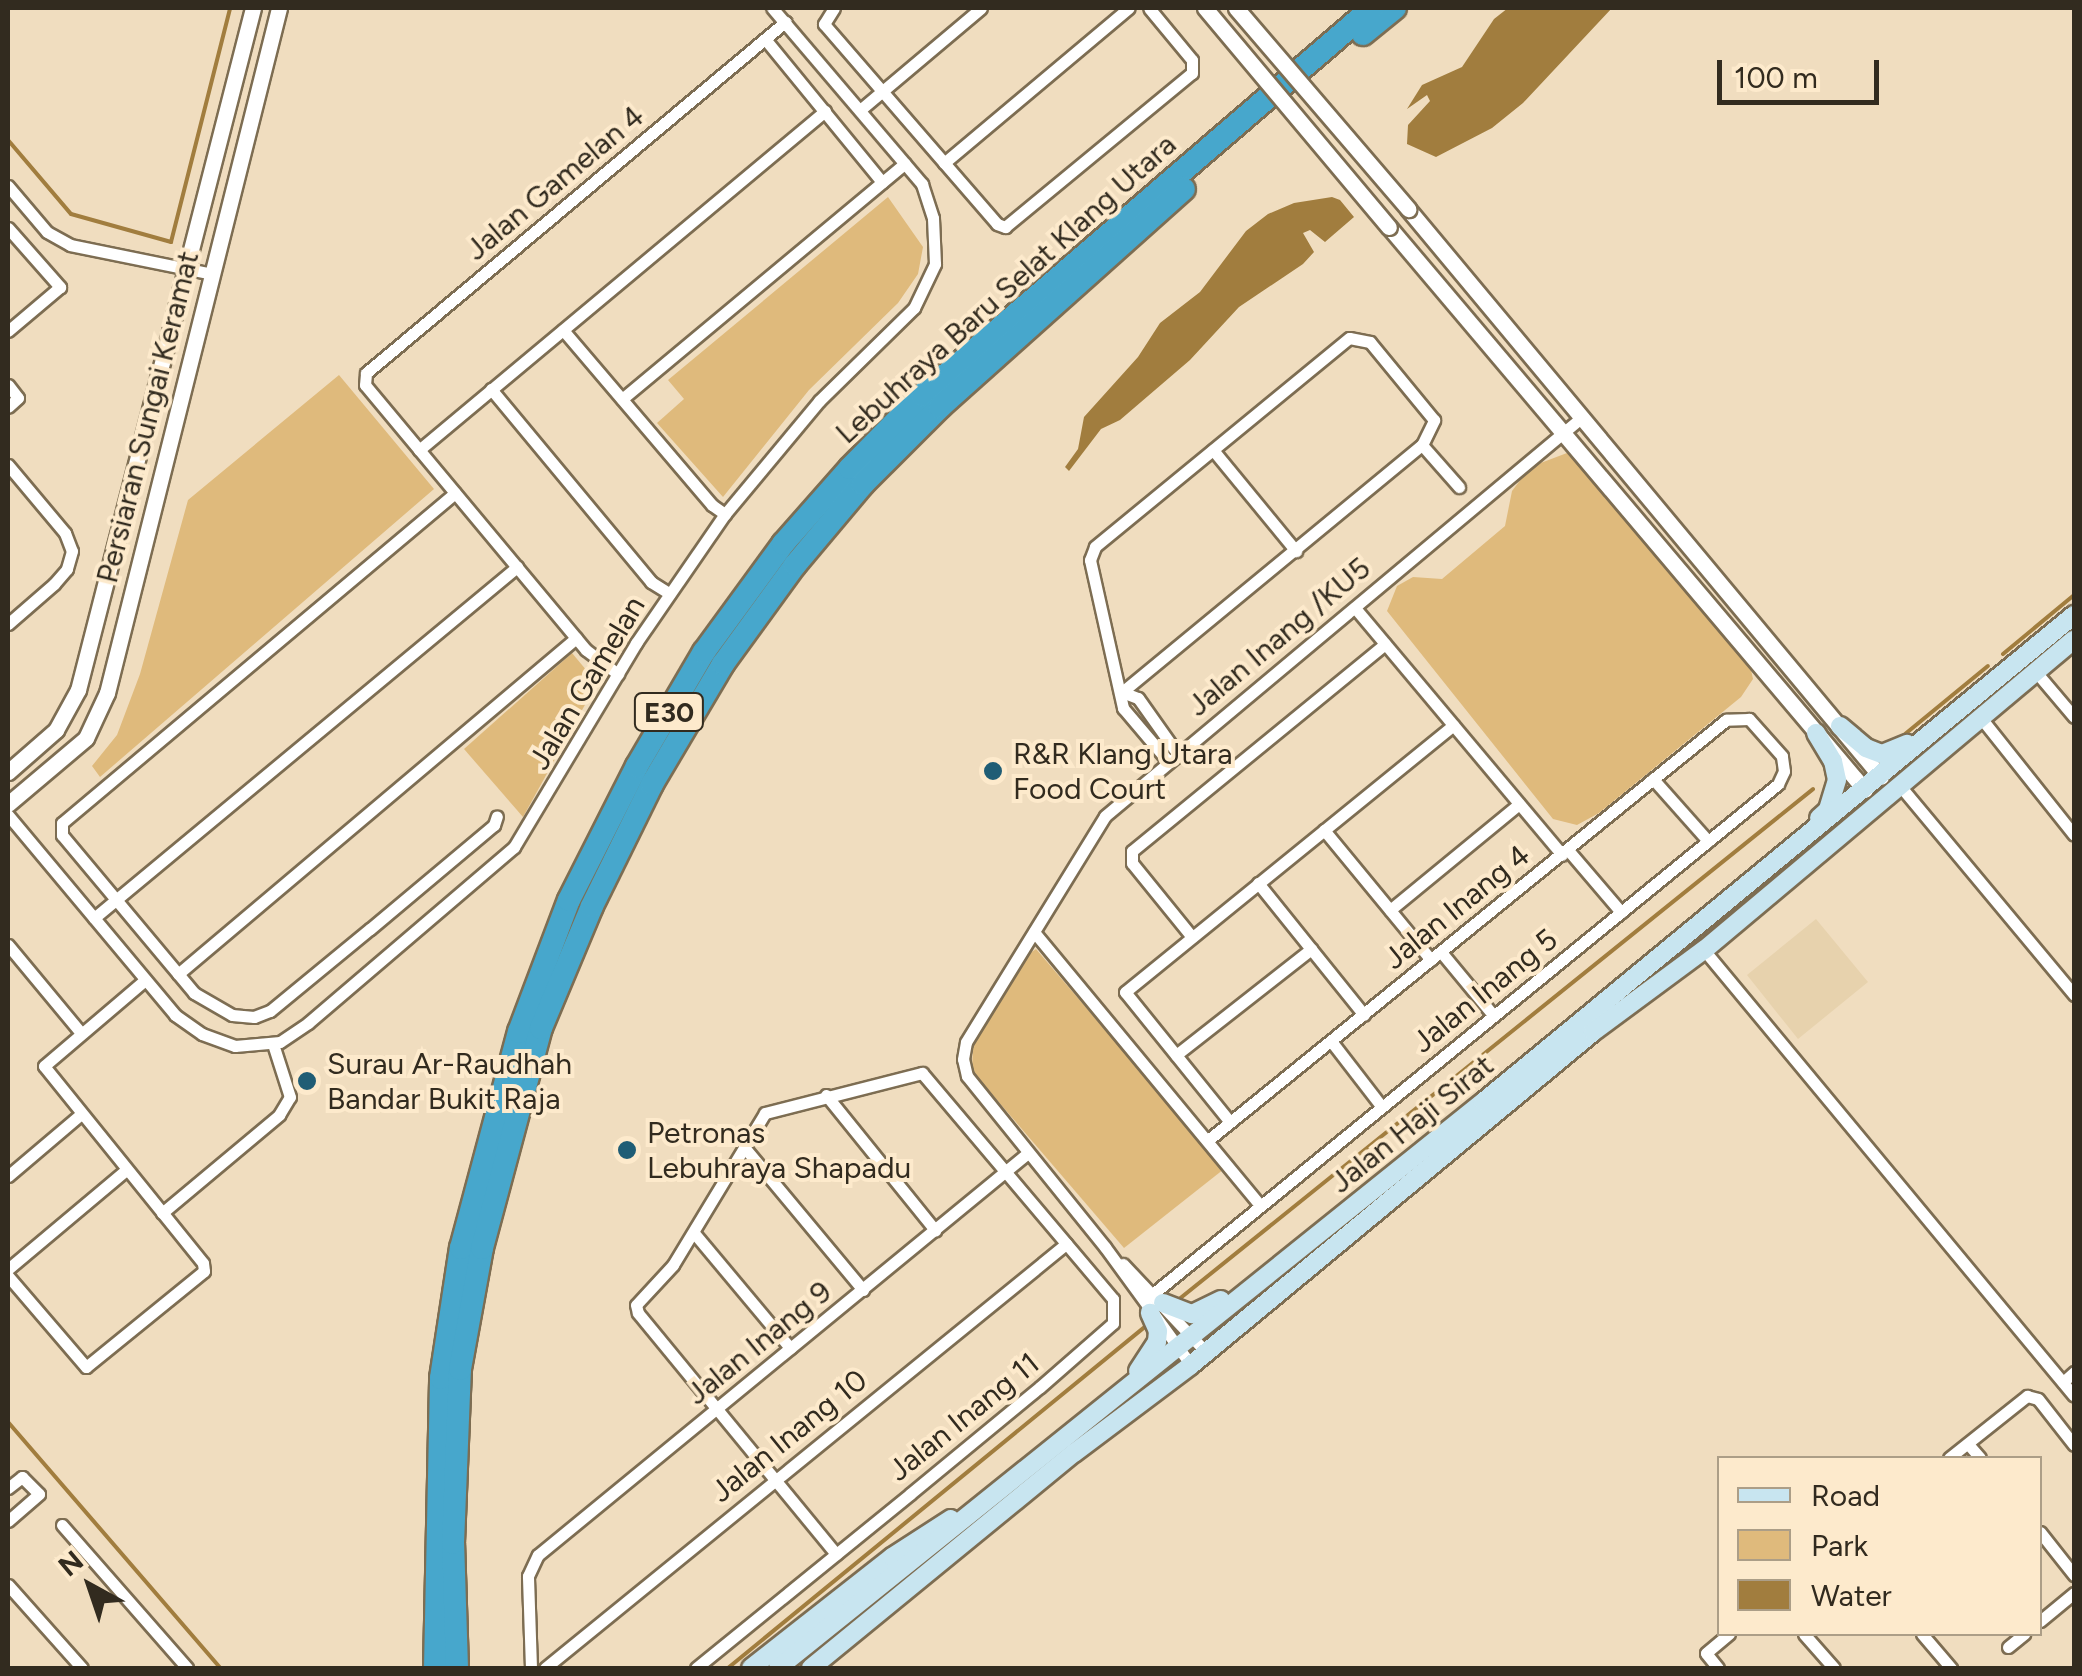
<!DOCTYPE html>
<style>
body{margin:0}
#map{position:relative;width:2082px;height:1676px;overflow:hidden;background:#f0ddbf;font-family:Figtree,sans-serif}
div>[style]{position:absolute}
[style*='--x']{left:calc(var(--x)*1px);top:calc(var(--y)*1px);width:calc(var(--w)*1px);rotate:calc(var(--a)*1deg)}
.built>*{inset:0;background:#e7d2ad}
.green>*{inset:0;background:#dfba7c}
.water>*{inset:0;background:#a17d3e}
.stream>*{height:4px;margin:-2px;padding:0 2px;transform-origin:2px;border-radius:2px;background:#a17d3e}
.roads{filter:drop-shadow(2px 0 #7d6d52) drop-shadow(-2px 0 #7d6d52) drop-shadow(0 2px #7d6d52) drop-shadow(0 -2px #7d6d52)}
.minor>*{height:11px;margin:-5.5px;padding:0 5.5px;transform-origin:5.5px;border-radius:5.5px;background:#fff}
.tertiary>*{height:15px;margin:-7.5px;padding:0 7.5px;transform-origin:7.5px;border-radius:7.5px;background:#fff}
.secondary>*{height:18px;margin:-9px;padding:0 9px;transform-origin:9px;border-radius:9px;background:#c8e5f0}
.motorway>*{height:22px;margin:-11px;padding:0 11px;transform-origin:11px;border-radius:11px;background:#47a7cc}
.bridges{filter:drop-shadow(2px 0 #7d6d52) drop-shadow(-2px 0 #7d6d52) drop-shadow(0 2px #7d6d52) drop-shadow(0 -2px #7d6d52)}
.tertiary-bridge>*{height:15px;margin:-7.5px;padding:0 7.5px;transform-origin:7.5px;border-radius:7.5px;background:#fff}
.dots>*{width:28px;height:28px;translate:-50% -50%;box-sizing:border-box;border:5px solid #fdeacc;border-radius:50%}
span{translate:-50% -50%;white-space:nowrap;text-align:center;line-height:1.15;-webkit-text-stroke:8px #fdeacc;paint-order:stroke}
.shield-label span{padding:2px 8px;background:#fdeacc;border:2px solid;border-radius:8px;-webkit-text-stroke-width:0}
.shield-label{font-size:28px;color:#322b1f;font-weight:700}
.street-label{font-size:30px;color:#322b1f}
.poi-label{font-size:30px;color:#322b1f}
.left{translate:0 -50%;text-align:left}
.frame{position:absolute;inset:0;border:10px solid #322b1f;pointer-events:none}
.legend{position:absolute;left:1717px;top:1456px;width:325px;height:180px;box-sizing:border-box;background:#fdeacc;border:2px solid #ac9e87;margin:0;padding:12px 18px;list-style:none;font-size:30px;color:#322b1f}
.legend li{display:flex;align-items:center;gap:20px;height:50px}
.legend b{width:50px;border:2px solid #ac9e87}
.north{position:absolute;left:40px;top:1536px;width:100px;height:100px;-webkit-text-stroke:8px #fdeacc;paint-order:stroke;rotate:320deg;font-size:28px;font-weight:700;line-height:40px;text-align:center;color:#322b1f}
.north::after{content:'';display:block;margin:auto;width:35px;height:45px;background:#322b1f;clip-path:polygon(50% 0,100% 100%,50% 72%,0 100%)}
.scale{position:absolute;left:1717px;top:60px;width:162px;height:45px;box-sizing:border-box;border:5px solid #322b1f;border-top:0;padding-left:12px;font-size:30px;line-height:35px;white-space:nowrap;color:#322b1f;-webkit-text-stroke:8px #fdeacc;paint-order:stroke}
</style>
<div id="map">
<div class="built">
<div style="clip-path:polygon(1816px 919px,1868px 982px,1798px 1039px,1747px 975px)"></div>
</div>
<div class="green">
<div style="clip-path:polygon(888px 197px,923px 247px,918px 274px,898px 303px,809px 390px,723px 497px,657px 423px,684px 399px,668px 380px)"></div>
<div style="clip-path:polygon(339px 375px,434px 489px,100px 777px,92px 766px,117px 735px,140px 674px,188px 500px)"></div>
<div style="clip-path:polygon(1567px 453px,1575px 455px,1749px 661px,1753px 679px,1741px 697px,1599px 813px,1577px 825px,1553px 819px,1387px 611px,1397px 586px,1413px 577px,1442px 579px,1505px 526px,1512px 491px,1521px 479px,1538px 464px)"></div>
<div style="clip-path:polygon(572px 653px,597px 683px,523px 817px,464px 749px)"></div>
<div style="clip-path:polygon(1036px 949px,1224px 1169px,1124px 1248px,972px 1071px,973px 1044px,1026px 956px)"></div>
</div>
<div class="water">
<div style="clip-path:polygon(1508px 8px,1612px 8px,1523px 103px,1492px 128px,1436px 157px,1407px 144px,1408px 125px,1430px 101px,1427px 95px,1407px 109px,1422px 85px,1462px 67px,1494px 19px)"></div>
<div style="clip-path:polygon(1332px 197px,1340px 200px,1354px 217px,1325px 242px,1310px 230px,1303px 233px,1314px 252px,1303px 264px,1239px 307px,1190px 360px,1120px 420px,1101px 429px,1069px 471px,1065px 467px,1078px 449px,1084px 417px,1138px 357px,1160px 323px,1200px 292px,1246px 231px,1268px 214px,1294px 203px)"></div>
</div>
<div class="stream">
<div style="--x:8;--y:140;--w:97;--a:49.6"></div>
<div style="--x:71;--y:214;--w:104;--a:15.6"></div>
<div style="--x:171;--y:242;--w:241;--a:-75.8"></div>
<div style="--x:2003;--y:654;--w:92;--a:-39.7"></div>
<div style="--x:1899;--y:739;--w:115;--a:-39.4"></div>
<div style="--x:1178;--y:1300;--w:815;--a:-38.82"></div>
<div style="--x:8;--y:1422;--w:325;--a:49.2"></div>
<div style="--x:728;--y:1668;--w:541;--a:-39.3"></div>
</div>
<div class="roads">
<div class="minor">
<div style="--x:834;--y:8;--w:19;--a:122"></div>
<div style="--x:824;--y:24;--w:264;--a:49.1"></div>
<div style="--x:997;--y:224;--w:9;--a:21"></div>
<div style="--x:1005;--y:227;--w:242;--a:-39.5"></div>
<div style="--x:1192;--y:73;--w:13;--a:-90"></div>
<div style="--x:1192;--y:60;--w:67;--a:-129.6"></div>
<div style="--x:765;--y:39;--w:185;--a:50.7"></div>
<div style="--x:860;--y:110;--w:158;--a:-40.1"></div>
<div style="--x:944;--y:163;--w:241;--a:-40"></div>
<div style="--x:8;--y:186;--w:60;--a:49.7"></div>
<div style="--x:47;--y:232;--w:26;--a:29"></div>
<div style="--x:70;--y:245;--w:145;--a:11.5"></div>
<div style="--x:8;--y:228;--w:79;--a:48.6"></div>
<div style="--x:60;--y:287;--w:68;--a:139.8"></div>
<div style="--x:563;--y:330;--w:230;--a:49.6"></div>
<div style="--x:712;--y:505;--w:16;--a:35"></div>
<div style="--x:8;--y:385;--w:16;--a:52"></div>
<div style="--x:18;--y:398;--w:13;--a:138"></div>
<div style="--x:491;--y:389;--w:251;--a:50.3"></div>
<div style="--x:651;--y:582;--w:22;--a:32"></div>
<div style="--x:622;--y:399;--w:368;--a:-39.8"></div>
<div style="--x:1422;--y:445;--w:56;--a:48.6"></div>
<div style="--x:419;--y:450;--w:529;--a:-39.86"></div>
<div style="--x:1213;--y:450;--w:131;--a:50.6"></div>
<div style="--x:8;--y:465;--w:89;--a:50"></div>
<div style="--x:65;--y:533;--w:19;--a:69"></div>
<div style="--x:72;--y:551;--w:19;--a:106"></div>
<div style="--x:67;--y:569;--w:20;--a:131"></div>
<div style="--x:54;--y:584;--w:61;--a:139"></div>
<div style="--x:455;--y:493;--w:513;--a:139.98"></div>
<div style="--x:62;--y:823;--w:12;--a:90"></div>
<div style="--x:62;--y:835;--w:206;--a:50.1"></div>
<div style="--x:194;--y:993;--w:44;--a:30.1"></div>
<div style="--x:232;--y:1015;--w:22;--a:5"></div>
<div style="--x:254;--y:1017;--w:17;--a:-21"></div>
<div style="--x:270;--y:1011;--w:129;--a:-39.4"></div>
<div style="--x:370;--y:929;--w:162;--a:-40"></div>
<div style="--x:494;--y:825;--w:9;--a:-72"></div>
<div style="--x:1355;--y:608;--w:322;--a:50"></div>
<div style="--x:2036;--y:672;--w:59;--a:49.8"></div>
<div style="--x:618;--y:674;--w:40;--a:-143"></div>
<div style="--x:586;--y:650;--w:345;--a:-129.8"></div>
<div style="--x:365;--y:385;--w:12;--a:-85"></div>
<div style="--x:366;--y:373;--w:547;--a:-39.95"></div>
<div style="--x:1122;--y:692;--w:389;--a:-39.5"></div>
<div style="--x:1422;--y:445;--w:28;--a:-64"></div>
<div style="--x:1434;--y:420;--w:101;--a:-129.4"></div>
<div style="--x:1370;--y:342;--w:21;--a:-169"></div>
<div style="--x:1349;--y:338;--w:329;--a:140.6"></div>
<div style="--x:1095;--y:547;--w:14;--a:111"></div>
<div style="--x:1090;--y:560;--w:152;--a:77.4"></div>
<div style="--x:1123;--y:708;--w:70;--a:49.7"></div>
<div style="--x:1122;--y:692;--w:17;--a:21"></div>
<div style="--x:1138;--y:698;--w:67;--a:54.7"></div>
<div style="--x:1981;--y:718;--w:149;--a:51.5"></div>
<div style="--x:1653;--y:779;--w:83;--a:48.4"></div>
<div style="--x:1901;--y:787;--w:271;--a:50.2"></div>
<div style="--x:8;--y:815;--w:261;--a:50.1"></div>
<div style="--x:175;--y:1015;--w:33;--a:35"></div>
<div style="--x:202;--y:1034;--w:35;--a:20"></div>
<div style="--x:235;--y:1046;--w:45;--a:-5.1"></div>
<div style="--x:280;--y:1042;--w:34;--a:-34"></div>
<div style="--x:308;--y:1023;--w:271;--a:-40.5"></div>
<div style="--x:514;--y:847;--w:238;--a:-59.1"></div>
<div style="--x:636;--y:643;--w:157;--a:-55.4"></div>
<div style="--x:725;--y:514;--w:147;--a:-50.2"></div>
<div style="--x:819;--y:401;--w:133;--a:-44.4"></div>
<div style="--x:914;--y:308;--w:49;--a:-64.5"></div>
<div style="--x:935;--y:264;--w:46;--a:-92.5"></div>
<div style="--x:933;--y:218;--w:36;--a:-108"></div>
<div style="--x:922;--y:184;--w:231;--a:-130.4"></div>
<div style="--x:1324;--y:830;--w:168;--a:50.5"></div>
<div style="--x:1568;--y:850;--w:82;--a:49.5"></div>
<div style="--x:1258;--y:883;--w:169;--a:51.2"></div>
<div style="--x:1390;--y:910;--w:167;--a:-39.4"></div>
<div style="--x:94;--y:918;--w:550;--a:-39.69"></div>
<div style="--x:1034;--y:932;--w:354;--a:50.4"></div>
<div style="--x:1192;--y:937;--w:95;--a:-129"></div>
<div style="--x:1132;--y:863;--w:12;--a:-90"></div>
<div style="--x:1132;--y:851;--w:327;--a:-39.3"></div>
<div style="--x:8;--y:945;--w:114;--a:50.3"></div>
<div style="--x:1704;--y:950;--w:579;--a:50.32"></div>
<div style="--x:1441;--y:952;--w:83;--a:50.4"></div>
<div style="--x:178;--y:974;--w:521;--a:-40.17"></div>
<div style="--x:1331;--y:1041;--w:83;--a:52.3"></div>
<div style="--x:1176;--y:1055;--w:172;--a:-38.1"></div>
<div style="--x:826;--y:1095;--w:174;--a:51.1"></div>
<div style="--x:1230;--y:1122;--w:167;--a:-128.9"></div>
<div style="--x:1125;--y:992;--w:423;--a:-39.1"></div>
<div style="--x:744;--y:1147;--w:186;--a:50.2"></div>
<div style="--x:8;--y:1176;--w:96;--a:-40.3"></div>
<div style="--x:162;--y:1213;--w:153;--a:-39.9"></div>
<div style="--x:279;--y:1115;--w:21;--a:-59"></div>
<div style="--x:290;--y:1097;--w:56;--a:-107.8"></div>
<div style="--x:694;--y:1233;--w:150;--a:50.1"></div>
<div style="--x:1123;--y:1264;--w:121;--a:46.7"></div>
<div style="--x:8;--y:1269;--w:154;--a:-40"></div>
<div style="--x:8;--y:1276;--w:120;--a:49.4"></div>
<div style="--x:86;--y:1367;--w:152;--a:-39.1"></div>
<div style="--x:204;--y:1271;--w:8;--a:-97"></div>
<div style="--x:203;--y:1263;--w:253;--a:-128.9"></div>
<div style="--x:44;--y:1066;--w:133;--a:-40.4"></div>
<div style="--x:1154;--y:1293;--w:805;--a:-39.2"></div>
<div style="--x:1778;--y:784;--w:14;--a:-65"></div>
<div style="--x:1784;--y:771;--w:15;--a:-98"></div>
<div style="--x:1782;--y:756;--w:50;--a:-131.7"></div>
<div style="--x:1749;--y:719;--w:23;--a:178"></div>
<div style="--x:1726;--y:720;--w:667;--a:140.96"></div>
<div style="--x:1191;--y:1365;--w:146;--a:-126.1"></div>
<div style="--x:1105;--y:1247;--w:220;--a:-128.9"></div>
<div style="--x:967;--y:1076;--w:17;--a:-103"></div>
<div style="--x:963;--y:1059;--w:17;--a:-80"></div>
<div style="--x:966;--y:1042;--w:265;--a:-58.4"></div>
<div style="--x:1105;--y:816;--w:622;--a:-39.91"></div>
<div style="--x:2063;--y:1382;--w:15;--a:-42"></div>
<div style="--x:1968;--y:1444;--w:18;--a:49"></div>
<div style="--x:1949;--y:1458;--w:100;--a:-38.5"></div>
<div style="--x:2027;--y:1396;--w:11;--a:15"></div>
<div style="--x:2038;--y:1399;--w:58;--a:52"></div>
<div style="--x:8;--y:1488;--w:18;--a:-38"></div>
<div style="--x:22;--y:1477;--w:24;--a:45"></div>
<div style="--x:39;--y:1494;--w:41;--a:138.9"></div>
<div style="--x:62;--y:1525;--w:190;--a:48.8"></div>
<div style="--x:2040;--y:1532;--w:55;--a:51.7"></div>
<div style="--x:8;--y:1585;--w:111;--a:48.3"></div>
<div style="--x:2040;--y:1621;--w:44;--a:-39.5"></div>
<div style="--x:1804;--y:1634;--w:45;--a:48.6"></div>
<div style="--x:1922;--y:1634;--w:45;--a:49.5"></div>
<div style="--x:2008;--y:1647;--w:21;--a:-39"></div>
<div style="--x:531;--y:1668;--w:92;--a:-91.9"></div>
<div style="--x:528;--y:1576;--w:23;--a:-65"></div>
<div style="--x:538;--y:1555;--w:634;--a:-39.37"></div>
<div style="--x:545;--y:1668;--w:672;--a:-39.14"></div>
<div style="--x:696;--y:1668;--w:276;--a:-39.1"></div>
<div style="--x:910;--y:1494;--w:168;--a:-39.5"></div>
<div style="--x:1040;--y:1387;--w:97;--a:-41.2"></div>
<div style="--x:1113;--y:1323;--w:24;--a:-90"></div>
<div style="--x:1113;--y:1299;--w:296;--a:-130.2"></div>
<div style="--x:922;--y:1073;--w:162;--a:165.7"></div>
<div style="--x:765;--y:1113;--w:178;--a:121.2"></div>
<div style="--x:673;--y:1265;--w:54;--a:132.8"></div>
<div style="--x:636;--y:1305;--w:8;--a:76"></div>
<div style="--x:638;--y:1313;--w:312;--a:50.6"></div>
<div style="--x:1718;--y:1668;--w:19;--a:-129"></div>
<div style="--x:1706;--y:1653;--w:30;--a:-40"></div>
</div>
<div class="tertiary">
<div style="--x:1408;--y:209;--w:739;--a:50.21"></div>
<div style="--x:1389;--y:227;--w:737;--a:49.79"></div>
<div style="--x:8;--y:772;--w:64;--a:-41.2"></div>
<div style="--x:56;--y:730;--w:46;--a:-61.2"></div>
<div style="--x:78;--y:690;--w:704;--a:-75.61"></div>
<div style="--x:8;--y:804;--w:102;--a:-40.2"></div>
<div style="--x:86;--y:738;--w:50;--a:-65"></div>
<div style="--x:107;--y:693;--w:706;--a:-75.9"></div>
</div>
<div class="secondary">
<div style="--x:1840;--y:726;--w:34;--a:40"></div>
<div style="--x:1866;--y:748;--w:17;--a:21"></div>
<div style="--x:1882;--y:754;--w:27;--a:-22"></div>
<div style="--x:1816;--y:733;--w:33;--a:59"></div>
<div style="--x:1833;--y:761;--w:19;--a:78"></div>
<div style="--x:1837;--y:780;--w:31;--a:107"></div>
<div style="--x:1828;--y:810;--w:12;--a:138"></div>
<div style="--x:1163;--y:1303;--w:31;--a:21"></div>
<div style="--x:1192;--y:1314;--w:32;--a:-26"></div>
<div style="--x:1138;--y:1371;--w:35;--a:-57"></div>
<div style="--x:1157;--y:1342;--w:11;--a:-85"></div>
<div style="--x:1158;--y:1331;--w:20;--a:-114"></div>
<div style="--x:751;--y:1668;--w:179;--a:-38.2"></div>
<div style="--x:892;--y:1557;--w:70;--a:-32.8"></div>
<div style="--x:778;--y:1668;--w:904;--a:-38.76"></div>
<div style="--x:1483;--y:1102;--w:766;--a:-39.49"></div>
<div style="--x:811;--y:1668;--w:340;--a:-39.3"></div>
<div style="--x:1074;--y:1453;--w:146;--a:-36.9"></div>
<div style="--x:1191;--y:1365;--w:522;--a:-39.64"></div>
<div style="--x:1593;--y:1032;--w:138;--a:-36.5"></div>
<div style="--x:1704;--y:950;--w:483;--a:-40"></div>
</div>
<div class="motorway">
<div style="--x:1363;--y:34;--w:41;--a:-39.1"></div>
<div style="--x:435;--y:1668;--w:290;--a:-88.8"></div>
<div style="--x:441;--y:1378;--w:132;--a:-81.3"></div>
<div style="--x:461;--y:1248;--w:224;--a:-75"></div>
<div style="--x:519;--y:1032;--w:141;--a:-69.3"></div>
<div style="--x:569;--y:900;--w:150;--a:-63.1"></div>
<div style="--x:637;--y:766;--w:132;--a:-59.6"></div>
<div style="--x:704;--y:652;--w:134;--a:-53.8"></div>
<div style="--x:783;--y:544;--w:101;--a:-48.6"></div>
<div style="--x:850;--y:468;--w:103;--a:-45.4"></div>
<div style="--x:922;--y:395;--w:594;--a:-40.7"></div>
<div style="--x:457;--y:1668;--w:125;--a:-91.8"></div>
<div style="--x:453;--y:1543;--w:174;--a:-87.7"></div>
<div style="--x:460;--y:1369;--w:123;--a:-79.7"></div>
<div style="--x:482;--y:1248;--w:228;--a:-75"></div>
<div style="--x:541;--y:1028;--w:132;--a:-67.3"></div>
<div style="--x:592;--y:906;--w:136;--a:-63.8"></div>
<div style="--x:652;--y:784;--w:139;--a:-59.4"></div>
<div style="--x:723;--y:664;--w:122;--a:-54"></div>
<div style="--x:795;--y:565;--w:106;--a:-50"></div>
<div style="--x:863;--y:484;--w:109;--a:-45"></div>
<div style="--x:940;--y:407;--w:327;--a:-41.8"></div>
</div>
</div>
<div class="bridges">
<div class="tertiary-bridge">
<div style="--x:1205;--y:8;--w:286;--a:50"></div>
<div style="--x:1236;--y:8;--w:265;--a:49.4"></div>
</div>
</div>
<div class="dots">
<div style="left:993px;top:771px;background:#205d75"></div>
<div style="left:307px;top:1081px;background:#205d75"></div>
<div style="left:627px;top:1150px;background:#205d75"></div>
</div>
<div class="shield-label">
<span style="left:669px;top:712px">E30</span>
</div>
<div class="street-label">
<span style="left:555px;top:183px;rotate:-40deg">Jalan Gamelan 4</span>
<span style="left:1006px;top:289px;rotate:-42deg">Lebuhraya Baru Selat Klang Utara</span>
<span style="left:148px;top:417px;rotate:-76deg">Persiaran Sungai Keramat</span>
<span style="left:1279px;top:637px;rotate:-40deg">Jalan Inang /KU5</span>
<span style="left:587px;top:683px;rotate:-59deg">Jalan Gamelan</span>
<span style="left:1457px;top:907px;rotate:-39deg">Jalan Inang 4</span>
<span style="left:1485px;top:991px;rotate:-39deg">Jalan Inang 5</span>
<span style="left:1412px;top:1124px;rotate:-39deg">Jalan Haji Sirat</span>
<span style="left:759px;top:1343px;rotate:-39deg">Jalan Inang 9</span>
<span style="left:964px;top:1417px;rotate:-39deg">Jalan Inang 11</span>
<span style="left:789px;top:1436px;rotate:-39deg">Jalan Inang 10</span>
</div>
<div class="poi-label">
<span class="left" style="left:1013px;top:771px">R&amp;R Klang Utara<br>Food Court</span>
<span class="left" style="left:327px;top:1081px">Surau Ar-Raudhah<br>Bandar Bukit Raja</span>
<span class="left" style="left:647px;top:1150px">Petronas<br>Lebuhraya Shapadu</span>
</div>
<div class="frame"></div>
<ul class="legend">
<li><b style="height:12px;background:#c8e5f0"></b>Road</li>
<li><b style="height:28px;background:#dfba7c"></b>Park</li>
<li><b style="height:28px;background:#a17d3e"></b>Water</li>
</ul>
<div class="north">N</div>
<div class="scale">100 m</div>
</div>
